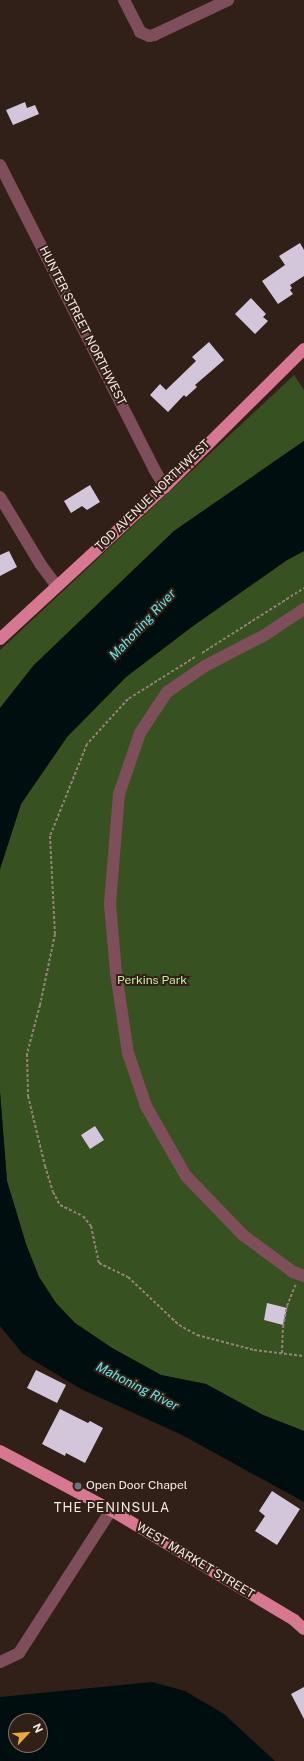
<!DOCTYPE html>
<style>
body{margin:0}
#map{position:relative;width:304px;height:1761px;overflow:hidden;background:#312017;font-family:"Public Sans",sans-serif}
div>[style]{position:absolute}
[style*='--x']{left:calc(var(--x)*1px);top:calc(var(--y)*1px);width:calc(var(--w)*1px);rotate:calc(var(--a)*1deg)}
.green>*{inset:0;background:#375120}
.water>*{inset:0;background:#000e10}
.building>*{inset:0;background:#d3c6da}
.path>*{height:2px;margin-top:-1px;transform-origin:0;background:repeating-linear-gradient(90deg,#92837b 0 3px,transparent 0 5px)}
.minor>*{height:12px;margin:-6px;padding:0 6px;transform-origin:6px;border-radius:6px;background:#7e4f5b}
.major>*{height:12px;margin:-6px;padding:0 6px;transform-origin:6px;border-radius:6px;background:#d77791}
.dots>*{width:11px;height:11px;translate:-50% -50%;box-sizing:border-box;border:2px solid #312017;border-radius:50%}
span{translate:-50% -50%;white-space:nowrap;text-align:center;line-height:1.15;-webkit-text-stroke:4px #312017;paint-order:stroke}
.street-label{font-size:12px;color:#f7ebe5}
.park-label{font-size:12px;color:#c2ee9f}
.poi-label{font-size:12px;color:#f7ebe5}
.left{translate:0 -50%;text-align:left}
.water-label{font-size:13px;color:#66e7ec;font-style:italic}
.neighbourhood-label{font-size:13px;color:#f7ebe5;letter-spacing:1px}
.north{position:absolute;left:8px;top:1713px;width:40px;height:40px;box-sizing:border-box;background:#312017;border:1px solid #807169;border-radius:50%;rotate:64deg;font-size:11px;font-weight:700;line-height:16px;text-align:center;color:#f7ebe5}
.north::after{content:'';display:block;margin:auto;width:14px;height:18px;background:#e9ab38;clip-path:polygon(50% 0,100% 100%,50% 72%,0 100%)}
</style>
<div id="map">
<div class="green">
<div style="clip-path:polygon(294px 375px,304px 390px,304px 441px,174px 531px,34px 665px,0 708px,0 650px)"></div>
<div style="clip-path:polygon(304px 551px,304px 1431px,263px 1415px,206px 1384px,161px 1375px,112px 1348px,75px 1323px,56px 1303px,39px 1277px,26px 1244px,7px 1181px,0 1092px,0 869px,21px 804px,67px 737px,126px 677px,193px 626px,287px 560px)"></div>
</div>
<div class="water">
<div style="clip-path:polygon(304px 441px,304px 551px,287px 560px,193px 626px,126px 677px,67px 737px,21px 804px,0 869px,0 708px,34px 665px,174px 531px)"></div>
<div style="clip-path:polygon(0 1092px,7px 1181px,26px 1244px,39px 1277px,56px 1303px,75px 1323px,112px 1348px,161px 1375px,206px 1384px,263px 1415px,304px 1431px,304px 1502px,182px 1435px,81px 1389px,23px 1354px,0 1326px)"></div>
<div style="clip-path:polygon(evenodd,152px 1682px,185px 1691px,224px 1714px,275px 1761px,0 1761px,0 1697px,152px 1682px,16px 1721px,40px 1721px,40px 1745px,16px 1745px,16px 1721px)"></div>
</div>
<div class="building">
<div style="clip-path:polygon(25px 102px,27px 108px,35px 105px,39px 114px,13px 125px,6px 110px)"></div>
<div style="clip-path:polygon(300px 243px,304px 250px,304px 276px,290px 285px,292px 288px,290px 290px,293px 294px,278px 304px,262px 281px,285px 265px,279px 256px)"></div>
<div style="clip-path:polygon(251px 298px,266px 314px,263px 317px,268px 321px,255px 334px,235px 314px)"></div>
<div style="clip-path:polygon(209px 342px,224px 360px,195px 385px,197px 387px,186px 397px,184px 395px,168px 412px,150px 395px,160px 384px,166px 390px,196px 361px,192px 357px)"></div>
<div style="clip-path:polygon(90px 485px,100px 502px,87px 510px,82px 506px,71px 513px,64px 501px)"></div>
<div style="clip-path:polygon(9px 551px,17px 567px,0 576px,0 555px)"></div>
<div style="clip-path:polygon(95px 1126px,104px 1140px,90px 1149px,81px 1135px)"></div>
<div style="clip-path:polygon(267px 1303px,287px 1308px,283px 1325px,264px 1320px)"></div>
<div style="clip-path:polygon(36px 1370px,66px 1385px,57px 1403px,27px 1388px)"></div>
<div style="clip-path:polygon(60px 1409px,88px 1423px,90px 1421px,103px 1428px,85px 1463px,66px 1453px,65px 1456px,42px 1444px)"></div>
<div style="clip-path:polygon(272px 1491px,300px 1509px,277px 1545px,255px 1531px,265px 1516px,259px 1511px)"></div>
<div style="clip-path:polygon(304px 1687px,304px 1719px,291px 1694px)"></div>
</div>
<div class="path">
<div style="--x:202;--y:653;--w:121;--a:-32.5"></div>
<div style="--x:195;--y:657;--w:79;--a:147.9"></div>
<div style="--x:128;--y:699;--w:61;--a:132.3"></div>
<div style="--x:87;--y:744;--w:99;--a:111.9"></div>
<div style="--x:50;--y:836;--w:98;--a:87.1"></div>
<div style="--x:55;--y:934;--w:73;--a:101.9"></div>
<div style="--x:40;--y:1005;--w:51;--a:104.9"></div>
<div style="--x:27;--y:1054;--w:42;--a:88.6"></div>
<div style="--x:28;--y:1096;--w:72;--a:76.3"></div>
<div style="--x:45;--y:1166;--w:27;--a:73"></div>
<div style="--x:53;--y:1192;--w:15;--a:62"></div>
<div style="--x:60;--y:1205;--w:25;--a:26"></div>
<div style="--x:83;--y:1216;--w:13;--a:51"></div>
<div style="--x:91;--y:1226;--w:38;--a:78"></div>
<div style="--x:99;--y:1263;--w:32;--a:26"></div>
<div style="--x:128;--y:1277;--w:70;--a:43.3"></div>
<div style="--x:179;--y:1325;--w:21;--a:29"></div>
<div style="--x:197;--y:1335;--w:59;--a:14.7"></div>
<div style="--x:254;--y:1350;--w:50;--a:6.8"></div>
<div style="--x:282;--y:1353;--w:26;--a:-88"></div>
<div style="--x:283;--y:1327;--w:21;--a:-79"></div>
<div style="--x:287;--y:1306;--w:24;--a:-68"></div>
</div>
<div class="minor">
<div style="--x:124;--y:0;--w:36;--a:63"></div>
<div style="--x:140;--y:32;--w:10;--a:24"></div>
<div style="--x:149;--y:36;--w:5;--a:-11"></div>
<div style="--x:154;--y:35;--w:82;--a:-25.3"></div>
<div style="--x:0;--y:165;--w:341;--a:63.1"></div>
<div style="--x:154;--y:469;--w:21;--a:59"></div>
<div style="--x:0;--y:497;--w:79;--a:58.9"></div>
<div style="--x:41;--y:565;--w:26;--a:53"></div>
<div style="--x:304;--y:609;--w:49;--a:146.6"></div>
<div style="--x:263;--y:636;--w:65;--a:152.7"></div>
<div style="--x:205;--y:666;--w:46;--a:145.6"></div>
<div style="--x:167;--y:692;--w:49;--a:123.4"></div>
<div style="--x:140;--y:733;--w:65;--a:109"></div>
<div style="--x:119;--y:794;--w:110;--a:94.7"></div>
<div style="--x:110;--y:904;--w:69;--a:85"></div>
<div style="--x:116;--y:973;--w:81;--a:81.5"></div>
<div style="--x:128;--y:1053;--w:56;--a:71.2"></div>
<div style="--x:146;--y:1106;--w:81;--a:60.3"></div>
<div style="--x:186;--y:1176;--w:82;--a:46"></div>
<div style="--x:243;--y:1235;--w:62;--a:36.5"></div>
<div style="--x:293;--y:1272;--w:12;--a:20"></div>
<div style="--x:0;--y:1662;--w:21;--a:-25"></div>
<div style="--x:19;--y:1653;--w:170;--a:-57.2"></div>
</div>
<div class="major">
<div style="--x:0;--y:639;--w:224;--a:-42.7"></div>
<div style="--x:165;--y:487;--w:196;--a:-44.8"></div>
<div style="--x:0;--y:1451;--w:126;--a:28"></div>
<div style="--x:111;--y:1510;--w:214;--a:31"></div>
<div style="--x:294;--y:1620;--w:13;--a:42"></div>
</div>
<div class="dots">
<div style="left:78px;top:1486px;background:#6b7280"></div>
</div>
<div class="street-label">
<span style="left:82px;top:326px;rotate:63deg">HUNTER STREET NORTHWEST</span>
<span style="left:153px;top:496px;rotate:-44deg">TOD AVENUE NORTHWEST</span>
<span style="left:195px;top:1561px;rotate:31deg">WEST MARKET STREET</span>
</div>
<div class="park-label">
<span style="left:152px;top:981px">Perkins Park</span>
</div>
<div class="poi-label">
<span class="left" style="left:86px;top:1486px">Open Door Chapel</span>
</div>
<div class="water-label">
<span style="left:143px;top:625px;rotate:-47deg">Mahoning River</span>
<span style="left:137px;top:1387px;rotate:27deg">Mahoning River</span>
</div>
<div class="neighbourhood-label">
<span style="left:112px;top:1508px">THE PENINSULA</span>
</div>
<div class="north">N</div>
</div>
